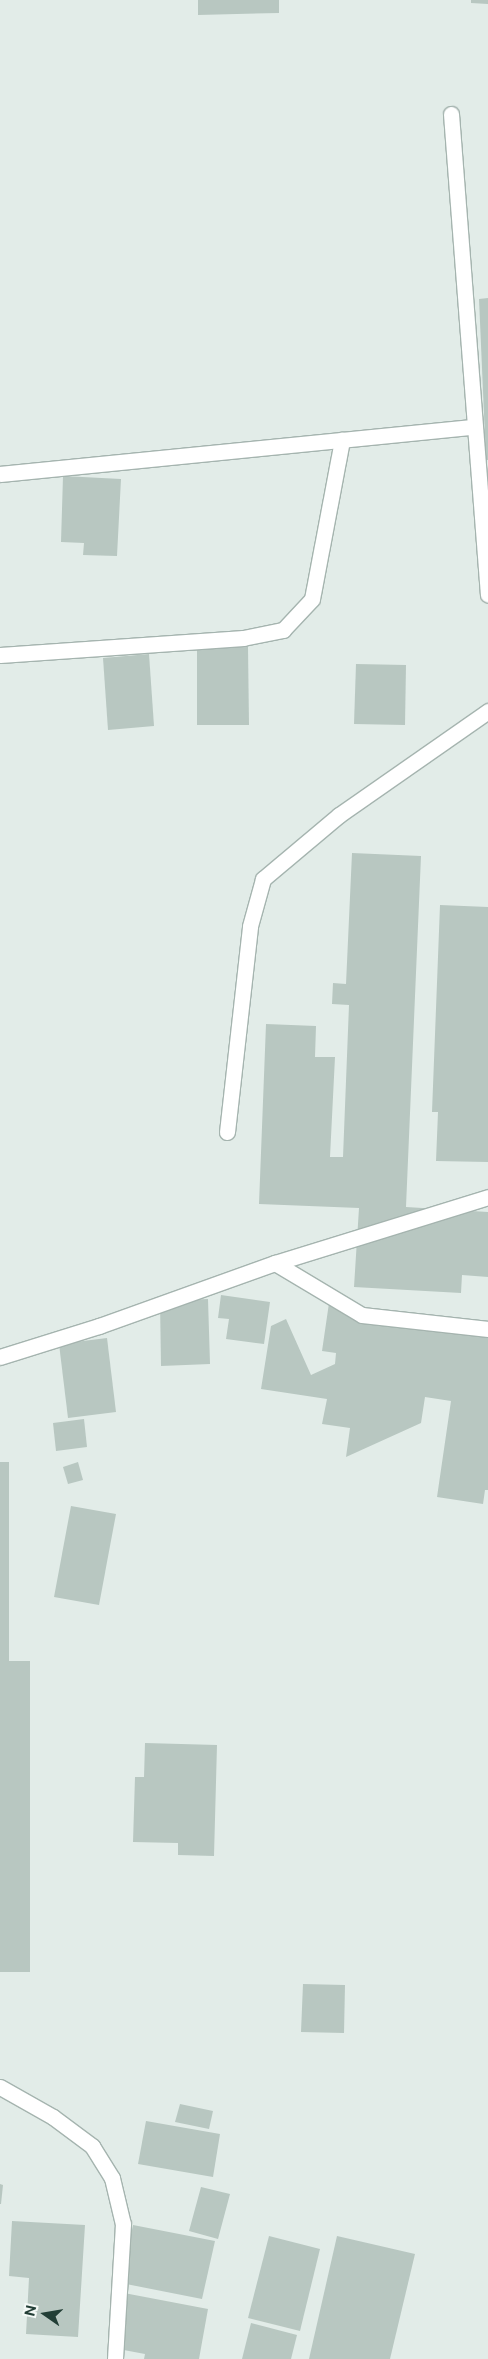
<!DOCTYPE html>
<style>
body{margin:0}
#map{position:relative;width:488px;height:2359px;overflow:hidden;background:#e2ece8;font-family:"Public Sans",sans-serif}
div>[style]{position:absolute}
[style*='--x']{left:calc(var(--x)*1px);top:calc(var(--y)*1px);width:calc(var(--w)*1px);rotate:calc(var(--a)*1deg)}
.building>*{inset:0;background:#b8c7c1}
.roads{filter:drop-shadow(1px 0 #a5b4af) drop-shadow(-1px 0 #a5b4af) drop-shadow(0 1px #a5b4af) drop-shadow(0 -1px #a5b4af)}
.minor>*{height:15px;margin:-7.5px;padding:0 7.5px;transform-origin:7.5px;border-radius:7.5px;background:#fff}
span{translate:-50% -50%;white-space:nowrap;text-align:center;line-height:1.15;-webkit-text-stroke:4px #f3f9f6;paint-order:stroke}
.north{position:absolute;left:20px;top:2289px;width:50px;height:50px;-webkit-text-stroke:4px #f3f9f6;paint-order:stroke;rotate:283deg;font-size:14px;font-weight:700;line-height:20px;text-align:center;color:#223e36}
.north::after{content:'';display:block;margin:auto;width:18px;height:22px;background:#223e36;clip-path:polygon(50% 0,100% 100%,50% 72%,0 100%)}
</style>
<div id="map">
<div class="building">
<div style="clip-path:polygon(198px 0,279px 0,279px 13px,198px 15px)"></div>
<div style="clip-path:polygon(471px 0,488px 0,488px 4px,471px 3px)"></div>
<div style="clip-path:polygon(488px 298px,488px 460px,486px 460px,479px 299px)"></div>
<div style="clip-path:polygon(63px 476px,121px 479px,117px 556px,83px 555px,84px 543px,61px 542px)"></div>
<div style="clip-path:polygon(248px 647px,249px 725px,197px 725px,197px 648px)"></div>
<div style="clip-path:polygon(149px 654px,154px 726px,108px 730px,103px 658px)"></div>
<div style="clip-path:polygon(356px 664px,406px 665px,405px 725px,354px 724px)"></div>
<div style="clip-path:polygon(352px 853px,421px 856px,406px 1207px,488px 1212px,488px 1277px,462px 1275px,461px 1293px,354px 1287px,359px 1208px,259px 1204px,266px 1024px,316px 1026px,315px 1057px,335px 1057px,330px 1157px,343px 1157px,349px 1005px,332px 1004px,333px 983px,346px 984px)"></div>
<div style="clip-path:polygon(440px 905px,488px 907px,488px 1162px,436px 1161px,438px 1112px,432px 1112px)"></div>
<div style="clip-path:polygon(221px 1295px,270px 1302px,264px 1344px,226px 1339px,229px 1319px,218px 1318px)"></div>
<div style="clip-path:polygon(208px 1299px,210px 1364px,161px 1366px,160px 1301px)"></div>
<div style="clip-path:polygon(329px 1303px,488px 1327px,488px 1490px,485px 1490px,483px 1504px,437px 1497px,451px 1401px,425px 1397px,421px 1423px,346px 1457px,350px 1428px,322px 1424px,327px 1399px,261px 1389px,271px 1326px,286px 1319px,311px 1375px,335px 1364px,336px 1353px,322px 1351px)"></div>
<div style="clip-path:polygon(107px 1338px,116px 1412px,68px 1418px,59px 1344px)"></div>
<div style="clip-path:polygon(84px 1419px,87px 1447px,56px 1451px,53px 1423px)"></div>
<div style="clip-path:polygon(0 1462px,9px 1462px,9px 1661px,30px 1661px,30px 1972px,0 1972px)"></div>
<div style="clip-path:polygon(78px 1462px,83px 1480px,68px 1484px,63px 1467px)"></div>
<div style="clip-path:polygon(71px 1506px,116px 1514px,99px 1605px,54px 1597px)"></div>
<div style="clip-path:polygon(145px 1743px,217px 1745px,214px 1856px,178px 1855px,178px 1843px,133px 1842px,135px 1777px,144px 1777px)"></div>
<div style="clip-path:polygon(303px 1984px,345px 1985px,344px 2033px,301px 2032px)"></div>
<div style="clip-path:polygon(180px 2104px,213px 2111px,209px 2129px,175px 2122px)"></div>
<div style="clip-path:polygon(146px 2121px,220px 2134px,213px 2177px,138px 2164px)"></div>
<div style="clip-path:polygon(0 2184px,3px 2185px,1px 2204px,0 2204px)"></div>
<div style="clip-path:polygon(201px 2187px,230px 2194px,218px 2239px,189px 2231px)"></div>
<div style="clip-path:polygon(12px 2221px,85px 2225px,78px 2337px,26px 2334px,29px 2278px,9px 2276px)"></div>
<div style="clip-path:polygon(133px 2225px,215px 2241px,202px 2299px,121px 2283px)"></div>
<div style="clip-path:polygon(269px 2236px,320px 2249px,300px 2331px,248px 2318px)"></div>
<div style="clip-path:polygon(337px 2236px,415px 2254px,390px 2359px,309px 2359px)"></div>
<div style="clip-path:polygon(124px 2293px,208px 2309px,199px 2359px,144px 2359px,145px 2354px,113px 2348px)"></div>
<div style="clip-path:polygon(251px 2323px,297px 2335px,291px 2359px,242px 2359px)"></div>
</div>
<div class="roads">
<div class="minor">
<div style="--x:451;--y:114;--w:482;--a:85.6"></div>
<div style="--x:0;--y:474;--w:477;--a:-5.7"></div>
<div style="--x:0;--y:655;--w:244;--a:-4"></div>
<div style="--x:243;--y:638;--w:41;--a:-11.3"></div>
<div style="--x:283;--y:630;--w:42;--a:-46.9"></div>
<div style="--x:312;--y:599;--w:162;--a:-79.3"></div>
<div style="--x:227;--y:1132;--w:207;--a:-83.6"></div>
<div style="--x:250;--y:926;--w:49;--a:-74.5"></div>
<div style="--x:263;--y:879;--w:99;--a:-40.1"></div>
<div style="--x:339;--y:815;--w:182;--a:-34.9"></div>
<div style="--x:275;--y:1263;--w:101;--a:30.9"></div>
<div style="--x:362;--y:1315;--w:127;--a:6.3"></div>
<div style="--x:0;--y:1357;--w:104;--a:-17.4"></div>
<div style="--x:99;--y:1326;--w:187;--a:-19.7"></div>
<div style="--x:275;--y:1263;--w:223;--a:-17.2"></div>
<div style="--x:0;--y:2087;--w:61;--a:29.5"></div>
<div style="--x:53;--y:2117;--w:49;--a:36.6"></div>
<div style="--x:92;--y:2146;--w:38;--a:58"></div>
<div style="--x:112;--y:2178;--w:47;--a:76.6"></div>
<div style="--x:123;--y:2224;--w:135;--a:93.4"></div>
</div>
</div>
<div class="north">N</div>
</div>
